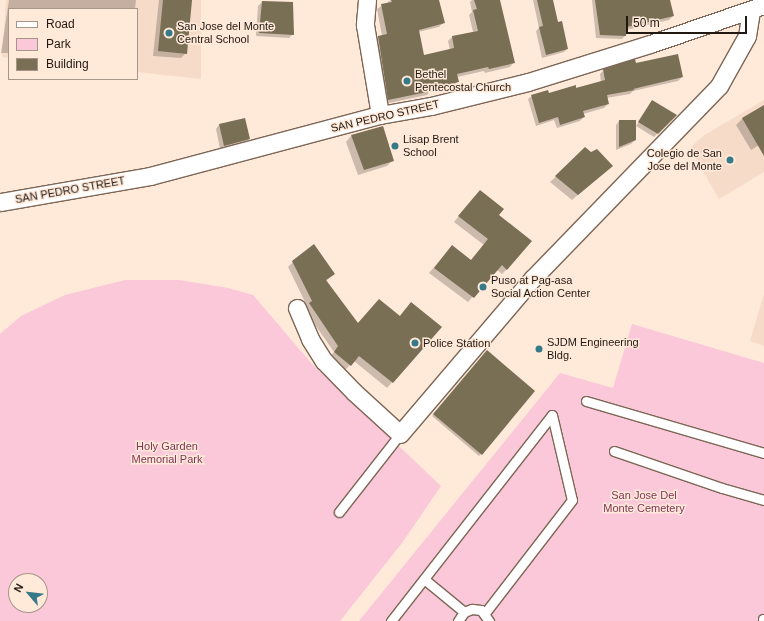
<!DOCTYPE html>
<style>
body{margin:0}
#map{position:relative;width:764px;height:621px;overflow:hidden;background:#ffe9d9;font-family:Helvetica,sans-serif}
div>[style]{position:absolute}
[style*='--x']{left:calc(var(--x)*1px);top:calc(var(--y)*1px);width:calc(var(--w)*1px);rotate:calc(var(--a)*1deg)}
.built>*{inset:0;background:#f6dbc8}
.green>*{inset:0;background:#fbc8da}
.shadow>*{inset:0;background:#0003}
.building>*{inset:0;background:#796f55}
.roads{filter:drop-shadow(1px 0 #7d6655) drop-shadow(-1px 0 #7d6655) drop-shadow(0 1px #7d6655) drop-shadow(0 -1px #7d6655)}
.lane>*{height:9px;margin:-4.5px;padding:0 4.5px;transform-origin:4.5px;border-radius:4.5px;background:#fff}
.street>*{height:17px;margin:-8.5px;padding:0 8.5px;transform-origin:8.5px;border-radius:8.5px;background:#fff}
.dots>*{width:11px;height:11px;translate:-50% -50%;box-sizing:border-box;border:2px solid #ffe9d9;border-radius:50%}
span{translate:-50% -50%;white-space:nowrap;text-align:center;line-height:1.15;-webkit-text-stroke:3px #ffe9d9;paint-order:stroke}
.poi-label{font-size:11px;color:#211811}
.left{translate:0 -50%;text-align:left}
.right{translate:-100% -50%;text-align:right}
.street-label{font-size:11px;color:#211811}
.park-label{font-size:11px;color:#803455}
.legend{position:absolute;left:8px;top:8px;width:130px;height:72px;box-sizing:border-box;background:#ffe9d9;border:1px solid #a69589;margin:0;padding:5px 7px;list-style:none;font-size:12px;color:#211811}
.legend li{display:flex;align-items:center;gap:8px;height:20px}
.legend b{width:20px;border:1px solid #a69589}
.north{position:absolute;left:8px;top:573px;width:40px;height:40px;box-sizing:border-box;background:#ffe9d9;border:1px solid #a69589;border-radius:50%;rotate:298deg;font-size:11px;font-weight:700;line-height:16px;text-align:center;color:#211811}
.north::after{content:'';display:block;margin:auto;width:14px;height:18px;background:#367a89;clip-path:polygon(50% 0,100% 100%,50% 72%,0 100%)}
.scale{position:absolute;left:626px;top:16px;width:121px;height:18px;box-sizing:border-box;border:2px solid #211811;border-top:0;padding-left:5px;font-size:12px;line-height:14px;white-space:nowrap;color:#211811;-webkit-text-stroke:3px #ffe9d9;paint-order:stroke}
</style>
<div id="map">
<div class="built">
<div style="clip-path:polygon(6px 0,201px 0,201px 79px,137px 72px,137px 9px,9px 9px,9px 58px,2px 57px)"></div>
<div style="clip-path:polygon(764px 100px,764px 172px,719px 199px,690px 148px,703px 136px)"></div>
<div style="clip-path:polygon(764px 294px,764px 346px,750px 341px)"></div>
</div>
<div class="green">
<div style="clip-path:polygon(evenodd,125px 280px,179px 280px,228px 288px,253px 295px,312px 364px,441px 486px,402px 543px,340px 621px,0 621px,0 334px,21px 316px,65px 295px,125px 280px,16px 581px,40px 581px,40px 605px,16px 605px,16px 581px)"></div>
<div style="clip-path:polygon(632px 324px,764px 363px,764px 621px,359px 621px,560px 373px,613px 388px)"></div>
</div>
<div class="shadow">
<div style="clip-path:polygon(9px 0,136px 0,135px 9px,9px 9px,9px 53px,1px 53px)"></div>
<div style="clip-path:polygon(159px 0,191px 0,186px 53px,181px 58px,153px 56px)"></div>
<div style="clip-path:polygon(391px 0,438px 0,443px 23px,439px 27px,418px 32px,423px 56px,450px 50px,448px 41px,452px 37px,473px 32px,469px 15px,472px 12px,470px 2px,472px 0,499px 0,514px 62px,510px 67px,485px 73px,484px 71px,457px 77px,458px 81px,454px 85px,431px 90px,427px 95px,384px 104px,374px 41px,378px 36px,382px 36px,377px 9px)"></div>
<div style="clip-path:polygon(533px 0,552px 0,558px 23px,567px 49px,564px 52px,542px 58px,536px 31px,539px 28px)"></div>
<div style="clip-path:polygon(592px 0,669px 0,673px 16px,669px 20px,626px 30px,625px 36px,622px 39px,596px 38px)"></div>
<div style="clip-path:polygon(262px 2px,293px 34px,289px 38px,256px 36px,258px 6px)"></div>
<div style="clip-path:polygon(635px 65px,682px 77px,678px 81px,633px 91px,630px 94px,606px 98px,608px 104px,604px 108px,583px 114px,584px 117px,580px 121px,557px 128px,554px 120px,536px 126px,528px 99px,532px 96px,549px 94px,601px 82px,600px 74px,604px 70px)"></div>
<div style="clip-path:polygon(652px 102px,675px 116px,654px 137px,636px 126px)"></div>
<div style="clip-path:polygon(764px 106px,764px 142px,751px 150px,736px 125px,742px 119px)"></div>
<div style="clip-path:polygon(619px 121px,635px 140px,631px 144px,616px 150px,616px 125px)"></div>
<div style="clip-path:polygon(219px 125px,249px 139px,245px 143px,220px 149px,216px 129px)"></div>
<div style="clip-path:polygon(383px 127px,393px 160px,387px 166px,358px 175px,346px 142px,351px 136px)"></div>
<div style="clip-path:polygon(585px 149px,606px 171px,572px 200px,550px 182px)"></div>
<div style="clip-path:polygon(475px 196px,498px 215px,507px 269px,502px 274px,497px 270px,468px 302px,429px 273px,447px 252px,471px 261px,484px 245px,454px 222px)"></div>
<div style="clip-path:polygon(293px 262px,334px 274px,326px 281px,357px 324px,379px 300px,399px 317px,406px 308px,440px 327px,387px 388px,354px 361px,345px 370px,329px 358px,334px 352px,304px 309px,307px 306px,288px 267px)"></div>
<div style="clip-path:polygon(487px 351px,534px 391px,479px 456px,432px 416px)"></div>
</div>
<div class="building">
<div style="clip-path:polygon(163px 0,192px 0,187px 54px,158px 51px)"></div>
<div style="clip-path:polygon(391px 0,439px 0,445px 23px,419px 30px,424px 55px,454px 48px,452px 36px,478px 31px,473px 10px,477px 9px,474px 0,500px 0,515px 63px,489px 69px,488px 67px,457px 74px,459px 82px,432px 88px,432px 91px,388px 100px,378px 36px,387px 34px,381px 4px,392px 2px)"></div>
<div style="clip-path:polygon(537px 0,553px 0,558px 22px,562px 21px,568px 49px,546px 55px,539px 27px,543px 26px)"></div>
<div style="clip-path:polygon(595px 0,670px 0,674px 16px,627px 27px,626px 36px,600px 35px)"></div>
<div style="clip-path:polygon(262px 1px,293px 2px,294px 35px,259px 33px)"></div>
<div style="clip-path:polygon(678px 54px,683px 77px,633px 89px,635px 90px,607px 95px,609px 104px,583px 111px,585px 117px,560px 125px,558px 117px,539px 123px,531px 95px,548px 90px,549px 93px,576px 85px,576px 88px,605px 80px,603px 69px,635px 59px,636px 63px)"></div>
<div style="clip-path:polygon(652px 100px,677px 115px,658px 134px,638px 122px)"></div>
<div style="clip-path:polygon(764px 105px,764px 156px,742px 118px)"></div>
<div style="clip-path:polygon(245px 118px,250px 139px,224px 146px,219px 124px)"></div>
<div style="clip-path:polygon(619px 120px,636px 120px,636px 140px,619px 147px)"></div>
<div style="clip-path:polygon(383px 126px,394px 161px,364px 170px,351px 135px)"></div>
<div style="clip-path:polygon(585px 147px,591px 152px,597px 149px,613px 166px,578px 195px,555px 176px)"></div>
<div style="clip-path:polygon(480px 190px,504px 209px,499px 215px,532px 241px,507px 270px,502px 265px,474px 298px,434px 268px,452px 245px,471px 260px,488px 239px,458px 216px)"></div>
<div style="clip-path:polygon(314px 244px,335px 274px,326px 280px,358px 323px,379px 299px,400px 316px,411px 302px,442px 327px,393px 383px,359px 356px,351px 366px,334px 352px,338px 346px,309px 303px,312px 301px,292px 261px)"></div>
<div style="clip-path:polygon(487px 350px,535px 391px,482px 455px,433px 414px)"></div>
</div>
<div class="roads">
<div class="lane">
<div style="--x:586;--y:401;--w:185;--a:16.3"></div>
<div style="--x:614;--y:451;--w:114;--a:18.9"></div>
<div style="--x:722;--y:488;--w:44;--a:15.9"></div>
<div style="--x:339;--y:512;--w:99;--a:-52"></div>
<div style="--x:424;--y:579;--w:52;--a:39.5"></div>
<div style="--x:763;--y:619;--w:1;--a:0"></div>
<div style="--x:391;--y:621;--w:261;--a:-52"></div>
<div style="--x:552;--y:415;--w:87;--a:76.8"></div>
<div style="--x:572;--y:500;--w:143;--a:127.6"></div>
<div style="--x:458;--y:621;--w:11;--a:-56"></div>
<div style="--x:464;--y:612;--w:9;--a:-21"></div>
<div style="--x:472;--y:609;--w:9;--a:6"></div>
<div style="--x:481;--y:610;--w:14;--a:54"></div>
</div>
<div class="street">
<div style="--x:367;--y:0;--w:25;--a:95"></div>
<div style="--x:365;--y:25;--w:91;--a:80.5"></div>
<div style="--x:0;--y:202;--w:152;--a:-9.8"></div>
<div style="--x:150;--y:176;--w:238;--a:-14.9"></div>
<div style="--x:380;--y:115;--w:52;--a:-10"></div>
<div style="--x:431;--y:106;--w:100;--a:-13.9"></div>
<div style="--x:528;--y:82;--w:128;--a:-17.3"></div>
<div style="--x:650;--y:44;--w:120;--a:-18.9"></div>
<div style="--x:297;--y:308;--w:34;--a:67"></div>
<div style="--x:310;--y:339;--w:26;--a:58"></div>
<div style="--x:324;--y:361;--w:43;--a:45.9"></div>
<div style="--x:354;--y:392;--w:62;--a:42.4"></div>
<div style="--x:400;--y:434;--w:205;--a:-49.6"></div>
<div style="--x:533;--y:278;--w:267;--a:-45.9"></div>
<div style="--x:719;--y:86;--w:57;--a:-60.8"></div>
<div style="--x:747;--y:36;--w:26;--a:-81"></div>
</div>
</div>
<div class="dots">
<div style="left:169px;top:33px;background:#367a89"></div>
<div style="left:407px;top:81px;background:#367a89"></div>
<div style="left:395px;top:146px;background:#367a89"></div>
<div style="left:730px;top:160px;background:#367a89"></div>
<div style="left:483px;top:287px;background:#367a89"></div>
<div style="left:415px;top:343px;background:#367a89"></div>
<div style="left:539px;top:349px;background:#367a89"></div>
</div>
<div class="poi-label">
<span class="left" style="left:177px;top:33px">San Jose del Monte<br>Central School</span>
<span class="left" style="left:415px;top:81px">Bethel<br>Pentecostal Church</span>
<span class="left" style="left:403px;top:146px">Lisap Brent<br>School</span>
<span class="right" style="left:722px;top:160px">Colegio de San<br>Jose del Monte</span>
<span class="left" style="left:491px;top:287px">Puso at Pag-asa<br>Social Action Center</span>
<span class="left" style="left:423px;top:343px">Police Station</span>
<span class="left" style="left:547px;top:349px">SJDM Engineering<br>Bldg.</span>
</div>
<div class="street-label">
<span style="left:385px;top:116px;rotate:-13deg">SAN PEDRO STREET</span>
<span style="left:70px;top:190px;rotate:-10deg">SAN PEDRO STREET</span>
</div>
<div class="park-label">
<span style="left:167px;top:453px">Holy Garden<br>Memorial Park</span>
<span style="left:644px;top:502px">San Jose Del<br>Monte Cemetery</span>
</div>
<ul class="legend">
<li><b style="height:5px;background:#fff"></b>Road</li>
<li><b style="height:11px;background:#fbc8da"></b>Park</li>
<li><b style="height:11px;background:#796f55"></b>Building</li>
</ul>
<div class="north">N</div>
<div class="scale">50 m</div>
</div>
